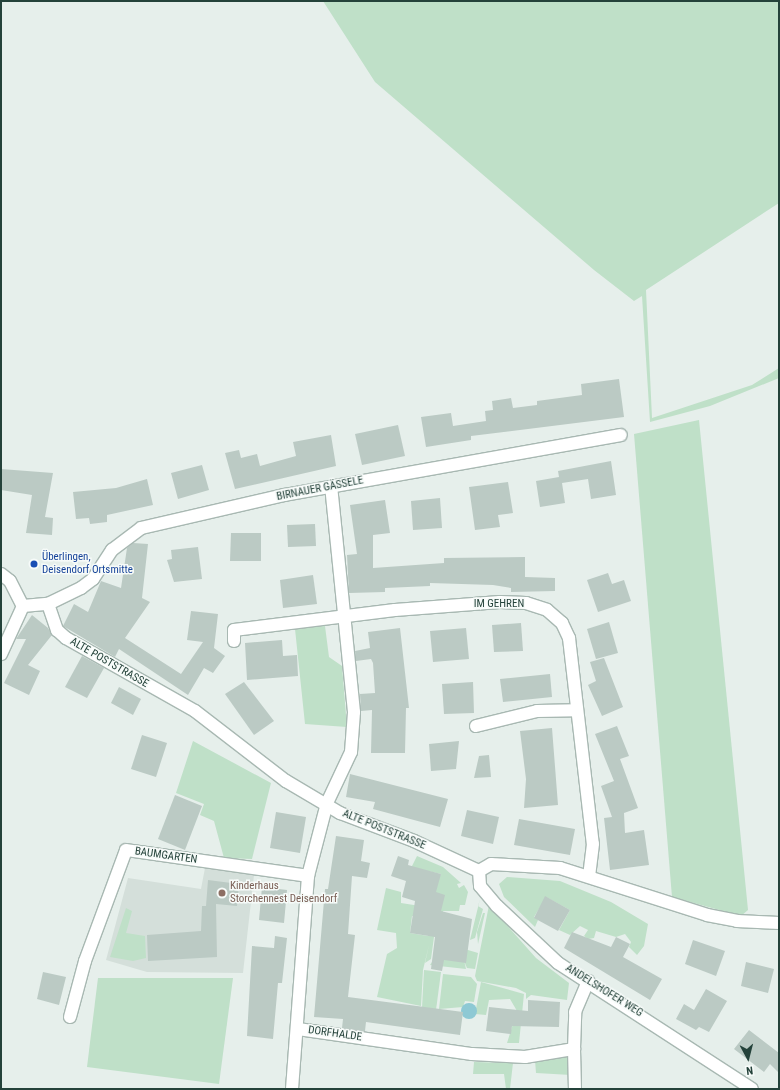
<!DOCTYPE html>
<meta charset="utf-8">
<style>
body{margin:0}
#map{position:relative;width:780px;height:1090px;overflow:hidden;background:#e6efeb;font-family:"Roboto Condensed",sans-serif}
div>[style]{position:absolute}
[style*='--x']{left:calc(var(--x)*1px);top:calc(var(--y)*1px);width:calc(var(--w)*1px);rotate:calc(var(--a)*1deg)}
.built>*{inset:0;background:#d4dfda}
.green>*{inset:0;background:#bfe0c8}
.water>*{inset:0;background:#8ec9d4}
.round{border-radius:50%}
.building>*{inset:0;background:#bbcac4}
.roads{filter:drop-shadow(1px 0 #a8b8b2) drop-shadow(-1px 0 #a8b8b2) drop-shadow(0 1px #a8b8b2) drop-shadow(0 -1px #a8b8b2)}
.street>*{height:12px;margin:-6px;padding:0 6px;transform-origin:6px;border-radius:6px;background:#fff}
.dots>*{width:11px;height:11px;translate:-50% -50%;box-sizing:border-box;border:2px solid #f7fbf9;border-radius:50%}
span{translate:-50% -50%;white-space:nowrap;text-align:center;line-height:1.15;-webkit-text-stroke:3px #f7fbf9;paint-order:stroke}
.street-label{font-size:11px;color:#24423a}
.transit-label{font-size:11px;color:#164399}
.left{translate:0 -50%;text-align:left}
.education-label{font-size:11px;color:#785e54}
.frame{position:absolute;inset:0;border:2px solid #24423a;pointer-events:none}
.north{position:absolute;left:728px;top:1038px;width:40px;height:40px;-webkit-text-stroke:3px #f7fbf9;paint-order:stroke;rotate:173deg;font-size:11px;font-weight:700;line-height:16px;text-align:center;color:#24423a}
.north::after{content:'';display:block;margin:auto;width:14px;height:18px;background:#24423a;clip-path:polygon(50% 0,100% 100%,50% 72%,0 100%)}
</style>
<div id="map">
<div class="built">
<div style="clip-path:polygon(205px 868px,254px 875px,243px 973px,147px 972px,106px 960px,128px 878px,201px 889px)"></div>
</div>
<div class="green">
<div style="clip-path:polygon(323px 1px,779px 1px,779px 203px,646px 290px,652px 418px,752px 385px,779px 368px,779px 378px,710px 406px,650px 422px,642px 296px,634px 301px,594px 270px,375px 82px)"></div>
<div style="clip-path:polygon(699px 420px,748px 910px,741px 916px,672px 897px,634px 434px)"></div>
<div style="clip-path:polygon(325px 626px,329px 657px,342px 666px,347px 727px,305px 724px,295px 629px)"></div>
<div style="clip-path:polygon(193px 741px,271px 783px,252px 859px,224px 858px,214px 821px,200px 815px,204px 804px,176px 793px)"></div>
<div style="clip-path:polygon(evenodd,417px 856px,443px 867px,461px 883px,457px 884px,459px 888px,464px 885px,468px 892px,465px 905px,460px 905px,459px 911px,443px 911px,440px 934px,434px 937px,431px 959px,425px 963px,429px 945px,423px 970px,421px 1006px,377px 997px,387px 954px,397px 948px,396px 933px,377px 930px,386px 888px,401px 892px,401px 903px,420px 906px,441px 874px,428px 871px,426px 878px,408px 874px,417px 856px,412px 916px,430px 919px,428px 936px,410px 933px,412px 916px)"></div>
<div style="clip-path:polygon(507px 877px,560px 881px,611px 902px,648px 924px,644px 946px,637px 955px,629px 947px,631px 942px,625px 934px,616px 937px,596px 931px,594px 938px,588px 939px,584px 936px,588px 930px,580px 926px,570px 935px,559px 930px,570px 910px,546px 897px,534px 917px,538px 920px,535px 927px,504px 897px,499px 884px)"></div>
<div style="clip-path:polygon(480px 899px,478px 906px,483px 909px,475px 938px,470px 940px)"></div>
<div style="clip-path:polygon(489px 905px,536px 958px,569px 983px,567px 1000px,531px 995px,526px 999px,526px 993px,516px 988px,477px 981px,475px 976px)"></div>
<div style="clip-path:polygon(126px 908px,132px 911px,126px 933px,145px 936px,146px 958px,133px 961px,110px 957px)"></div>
<div style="clip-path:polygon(483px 913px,485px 913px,478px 944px,477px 932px)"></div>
<div style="clip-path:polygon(458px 947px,478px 953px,475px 969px,467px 968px)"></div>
<div style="clip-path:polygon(434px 959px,464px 960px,466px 969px,430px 965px)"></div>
<div style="clip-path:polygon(424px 970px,441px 972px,436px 1010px,422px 1008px)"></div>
<div style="clip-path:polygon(443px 974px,471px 977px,477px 984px,474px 1002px,465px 1001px,463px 1007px,439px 1009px)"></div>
<div style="clip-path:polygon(98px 978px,233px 978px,219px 1084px,87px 1067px)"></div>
<div style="clip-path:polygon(481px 982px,524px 994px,519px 1043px,507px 1043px,517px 1011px,510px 999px,489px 1000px,486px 1015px,475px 1014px)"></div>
<div style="clip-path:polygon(567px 1055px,571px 1059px,571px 1075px,536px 1073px,535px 1060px)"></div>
<div style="clip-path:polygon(474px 1062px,513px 1063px,510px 1089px,506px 1089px,504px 1074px,473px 1074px)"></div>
</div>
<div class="water">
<div class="round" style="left:461px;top:1003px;width:16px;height:16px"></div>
</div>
<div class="building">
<div style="clip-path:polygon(619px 379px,624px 417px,471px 436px,471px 440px,426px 447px,421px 417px,451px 413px,453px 426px,486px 421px,485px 411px,493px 410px,492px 401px,511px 398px,513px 408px,537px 405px,537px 401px,582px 395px,581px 384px)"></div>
<div style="clip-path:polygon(398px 425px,405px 456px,362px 465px,355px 434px)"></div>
<div style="clip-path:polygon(331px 435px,336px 466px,235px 489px,225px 453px,239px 450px,241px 458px,257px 454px,260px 466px,296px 456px,293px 442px)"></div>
<div style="clip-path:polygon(611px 461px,616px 495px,591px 499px,588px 479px,562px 483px,565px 503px,540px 507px,536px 481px,559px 477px,558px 471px)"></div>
<div style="clip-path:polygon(202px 465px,209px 490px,178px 499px,171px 473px)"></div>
<div style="clip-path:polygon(1px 469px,53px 473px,45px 517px,53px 518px,52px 535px,26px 533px,32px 495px,1px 490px)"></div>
<div style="clip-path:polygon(147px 479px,153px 505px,107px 515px,107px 522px,90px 524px,89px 518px,76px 519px,73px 492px,116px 488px)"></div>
<div style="clip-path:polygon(508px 482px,513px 513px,498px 515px,500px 527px,475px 530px,469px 487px)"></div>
<div style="clip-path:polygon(440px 498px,442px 528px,413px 530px,411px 501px)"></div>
<div style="clip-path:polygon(385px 500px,390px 533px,373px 535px,373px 568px,444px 563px,444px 558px,525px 557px,525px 577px,555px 578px,555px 591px,511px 592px,511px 588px,493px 585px,430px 583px,430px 586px,385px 588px,385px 592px,349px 593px,347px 555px,357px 554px,350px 505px)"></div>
<div style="clip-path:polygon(315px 524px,316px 546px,288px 547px,287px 525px)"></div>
<div style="clip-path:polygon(231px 533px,261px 533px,261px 561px,230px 561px)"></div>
<div style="clip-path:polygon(133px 543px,148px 544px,142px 598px,150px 602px,125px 638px,181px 674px,203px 642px,187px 640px,191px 611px,218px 614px,214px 648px,225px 656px,213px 673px,204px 668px,188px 695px,119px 649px,115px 657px,63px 626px,74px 604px,88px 612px,101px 581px,121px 588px,127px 548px)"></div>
<div style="clip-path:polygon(198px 547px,202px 579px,174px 582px,167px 560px,172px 559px,171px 550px)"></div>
<div style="clip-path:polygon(608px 573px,612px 584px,624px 580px,631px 601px,598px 612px,587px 580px)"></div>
<div style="clip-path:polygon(313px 575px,317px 604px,283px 608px,280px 580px)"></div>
<div style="clip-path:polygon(32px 615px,48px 628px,52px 635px,28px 665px,40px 671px,29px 695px,4px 683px,26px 639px,16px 639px)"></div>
<div style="clip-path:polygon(609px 622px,618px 653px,596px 659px,587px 629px)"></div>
<div style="clip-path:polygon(521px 623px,523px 651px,494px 652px,492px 625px)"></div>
<div style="clip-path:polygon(400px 628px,409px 708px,406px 708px,405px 753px,371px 753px,372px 710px,361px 711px,360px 694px,375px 693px,373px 663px,371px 659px,356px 661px,355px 651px,370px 648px,368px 632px)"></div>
<div style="clip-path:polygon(466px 628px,469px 659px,433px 662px,430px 631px)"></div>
<div style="clip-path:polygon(282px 640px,283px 656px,297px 655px,298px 676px,247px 680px,245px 643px)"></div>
<div style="clip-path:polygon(82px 656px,104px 668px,87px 698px,65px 687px)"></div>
<div style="clip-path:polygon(604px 658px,623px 707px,602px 716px,588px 685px,596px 681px,590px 662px)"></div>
<div style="clip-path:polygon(550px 674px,552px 697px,503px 702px,500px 679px)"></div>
<div style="clip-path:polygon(244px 682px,274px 721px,254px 735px,225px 694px)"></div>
<div style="clip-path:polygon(473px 682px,474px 713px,444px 714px,442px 684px)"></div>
<div style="clip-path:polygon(119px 687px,141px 699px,133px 715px,111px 703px)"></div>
<div style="clip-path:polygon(617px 726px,629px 756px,620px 759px,638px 808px,624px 813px,625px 833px,644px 830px,649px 865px,610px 870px,604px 818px,612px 817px,601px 786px,614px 781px,595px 734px)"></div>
<div style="clip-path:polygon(552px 728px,558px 805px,524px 808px,526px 779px,520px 731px)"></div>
<div style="clip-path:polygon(142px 735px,167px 743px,156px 777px,131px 769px)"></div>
<div style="clip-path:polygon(459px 741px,456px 769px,431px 771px,429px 744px)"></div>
<div style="clip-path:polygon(489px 755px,491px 777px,474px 778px,479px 756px)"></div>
<div style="clip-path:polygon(350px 774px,448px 799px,440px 827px,373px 809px,375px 802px,346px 797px)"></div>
<div style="clip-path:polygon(175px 795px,202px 806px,185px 850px,158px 839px)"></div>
<div style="clip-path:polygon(467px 810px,499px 817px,493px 844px,461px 836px)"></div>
<div style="clip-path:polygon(276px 812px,306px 817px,300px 853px,270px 848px)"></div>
<div style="clip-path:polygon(519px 819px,575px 829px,570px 855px,514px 845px)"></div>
<div style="clip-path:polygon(336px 836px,364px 840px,361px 861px,370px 863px,367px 878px,352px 876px,348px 934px,355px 935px,348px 997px,463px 1012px,460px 1035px,366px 1022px,365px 1031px,362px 1031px,342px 1028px,343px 1019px,314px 1017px,325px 889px,328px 889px)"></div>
<div style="clip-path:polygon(398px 856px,409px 860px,408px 865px,441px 874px,436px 892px,445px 895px,441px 911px,472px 919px,466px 963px,444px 960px,442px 971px,431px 969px,435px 937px,410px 933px,415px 901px,402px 897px,406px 881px,391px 876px)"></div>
<div style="clip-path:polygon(208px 880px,239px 884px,237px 906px,216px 904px,217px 957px,148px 961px,147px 935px,201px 931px,202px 906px,206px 906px)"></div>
<div style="clip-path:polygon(262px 887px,287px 890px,284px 923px,259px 920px)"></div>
<div style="clip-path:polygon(545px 896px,570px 910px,558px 931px,534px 918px)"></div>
<div style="clip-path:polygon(572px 932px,611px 947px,616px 937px,630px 944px,623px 957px,662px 979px,650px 1000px,564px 948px)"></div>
<div style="clip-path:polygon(275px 936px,287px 938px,282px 983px,278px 983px,273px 1039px,247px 1036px,252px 946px,274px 948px)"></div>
<div style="clip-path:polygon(693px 940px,725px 951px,716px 976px,685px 964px)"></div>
<div style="clip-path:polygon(746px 962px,774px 969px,768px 993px,741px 986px)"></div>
<div style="clip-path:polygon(43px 972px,66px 977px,59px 1005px,37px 999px)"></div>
<div style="clip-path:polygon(706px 989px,727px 1001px,709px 1032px,699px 1027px,696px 1030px,676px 1019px,684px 1004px,694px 1010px)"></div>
<div style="clip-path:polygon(528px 1000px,560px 1002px,559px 1027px,512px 1026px,511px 1034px,486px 1031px,489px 1007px,528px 1011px)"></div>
<div style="clip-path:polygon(749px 1030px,779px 1053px,779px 1073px,770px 1064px,764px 1072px,734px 1049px)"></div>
</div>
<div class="roads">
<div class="street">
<div style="--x:1;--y:574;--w:11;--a:38"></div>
<div style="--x:10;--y:581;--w:28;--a:63"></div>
<div style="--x:23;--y:606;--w:53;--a:114.6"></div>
<div style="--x:48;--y:604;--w:28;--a:71"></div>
<div style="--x:57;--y:630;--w:12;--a:42"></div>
<div style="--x:66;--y:638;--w:148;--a:29.5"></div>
<div style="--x:195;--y:711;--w:115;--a:37.6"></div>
<div style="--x:286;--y:781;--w:63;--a:30.7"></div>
<div style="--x:340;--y:813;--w:79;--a:20.7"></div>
<div style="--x:414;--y:841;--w:72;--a:24.8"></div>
<div style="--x:23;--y:606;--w:25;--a:-5"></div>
<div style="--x:48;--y:604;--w:37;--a:-26"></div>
<div style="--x:81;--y:588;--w:15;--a:-37"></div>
<div style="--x:93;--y:579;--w:35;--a:-57"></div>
<div style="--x:112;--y:550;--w:36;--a:-37"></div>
<div style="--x:141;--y:528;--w:147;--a:-13"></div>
<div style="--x:284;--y:495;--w:342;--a:-10.1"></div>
<div style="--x:234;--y:641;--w:11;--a:-90"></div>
<div style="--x:234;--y:630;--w:162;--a:-7.1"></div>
<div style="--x:395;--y:610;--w:105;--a:-4.4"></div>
<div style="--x:500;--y:602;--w:26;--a:2"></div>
<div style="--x:526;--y:603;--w:22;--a:18"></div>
<div style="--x:547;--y:610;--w:20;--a:41"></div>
<div style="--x:562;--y:623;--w:17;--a:65"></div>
<div style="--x:569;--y:638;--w:207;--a:83.4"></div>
<div style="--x:593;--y:844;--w:31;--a:97"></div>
<div style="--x:476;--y:726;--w:63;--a:-13.8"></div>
<div style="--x:537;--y:711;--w:39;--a:-1"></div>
<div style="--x:479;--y:871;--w:15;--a:86"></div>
<div style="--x:480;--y:886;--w:26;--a:50"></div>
<div style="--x:497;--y:906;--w:83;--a:43.1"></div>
<div style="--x:558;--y:963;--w:231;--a:33"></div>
<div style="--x:479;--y:871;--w:14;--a:-30"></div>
<div style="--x:491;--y:864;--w:69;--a:3.3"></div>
<div style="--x:560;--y:868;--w:154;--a:17.7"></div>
<div style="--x:707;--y:915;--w:31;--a:11"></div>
<div style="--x:737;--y:921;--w:42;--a:2.7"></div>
<div style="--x:70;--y:1017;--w:58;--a:-75"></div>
<div style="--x:85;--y:961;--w:118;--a:-69.7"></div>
<div style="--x:126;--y:850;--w:184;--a:8.1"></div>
<div style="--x:298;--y:1029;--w:176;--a:8.2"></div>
<div style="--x:472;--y:1054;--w:53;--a:3.2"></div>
<div style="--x:525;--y:1057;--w:50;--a:-9.3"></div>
<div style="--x:574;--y:1049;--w:37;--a:-88"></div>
<div style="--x:575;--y:1012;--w:34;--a:-67"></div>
<div style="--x:574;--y:1049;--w:40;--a:88.6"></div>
<div style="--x:292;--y:1089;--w:214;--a:-85.7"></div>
<div style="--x:308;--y:876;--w:75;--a:-75.4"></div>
<div style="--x:327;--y:803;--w:56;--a:-64.8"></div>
<div style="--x:351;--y:752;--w:40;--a:-85.7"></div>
<div style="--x:354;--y:712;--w:226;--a:-95.8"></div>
</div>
</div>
<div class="dots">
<div style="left:34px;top:564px;background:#1a4fb4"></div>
<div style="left:222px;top:893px;background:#8d6e63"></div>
</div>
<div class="street-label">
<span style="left:320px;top:489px;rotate:-11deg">BIRNAUER GÄSSELE</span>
<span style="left:499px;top:604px">IM GEHREN</span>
<span style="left:109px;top:663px;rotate:30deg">ALTE POSTSTRASSE</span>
<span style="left:384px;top:830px;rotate:22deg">ALTE POSTSTRASSE</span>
<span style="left:166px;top:856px;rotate:8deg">BAUMGARTEN</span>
<span style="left:604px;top:991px;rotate:32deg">ANDELSHOFER WEG</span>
<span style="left:335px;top:1034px;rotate:8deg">DORFHALDE</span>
</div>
<div class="transit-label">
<span class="left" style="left:42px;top:564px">Überlingen,<br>Deisendorf Ortsmitte</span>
</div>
<div class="education-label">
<span class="left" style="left:230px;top:893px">Kinderhaus<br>Storchennest Deisendorf</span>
</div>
<div class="frame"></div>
<div class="north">N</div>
</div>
